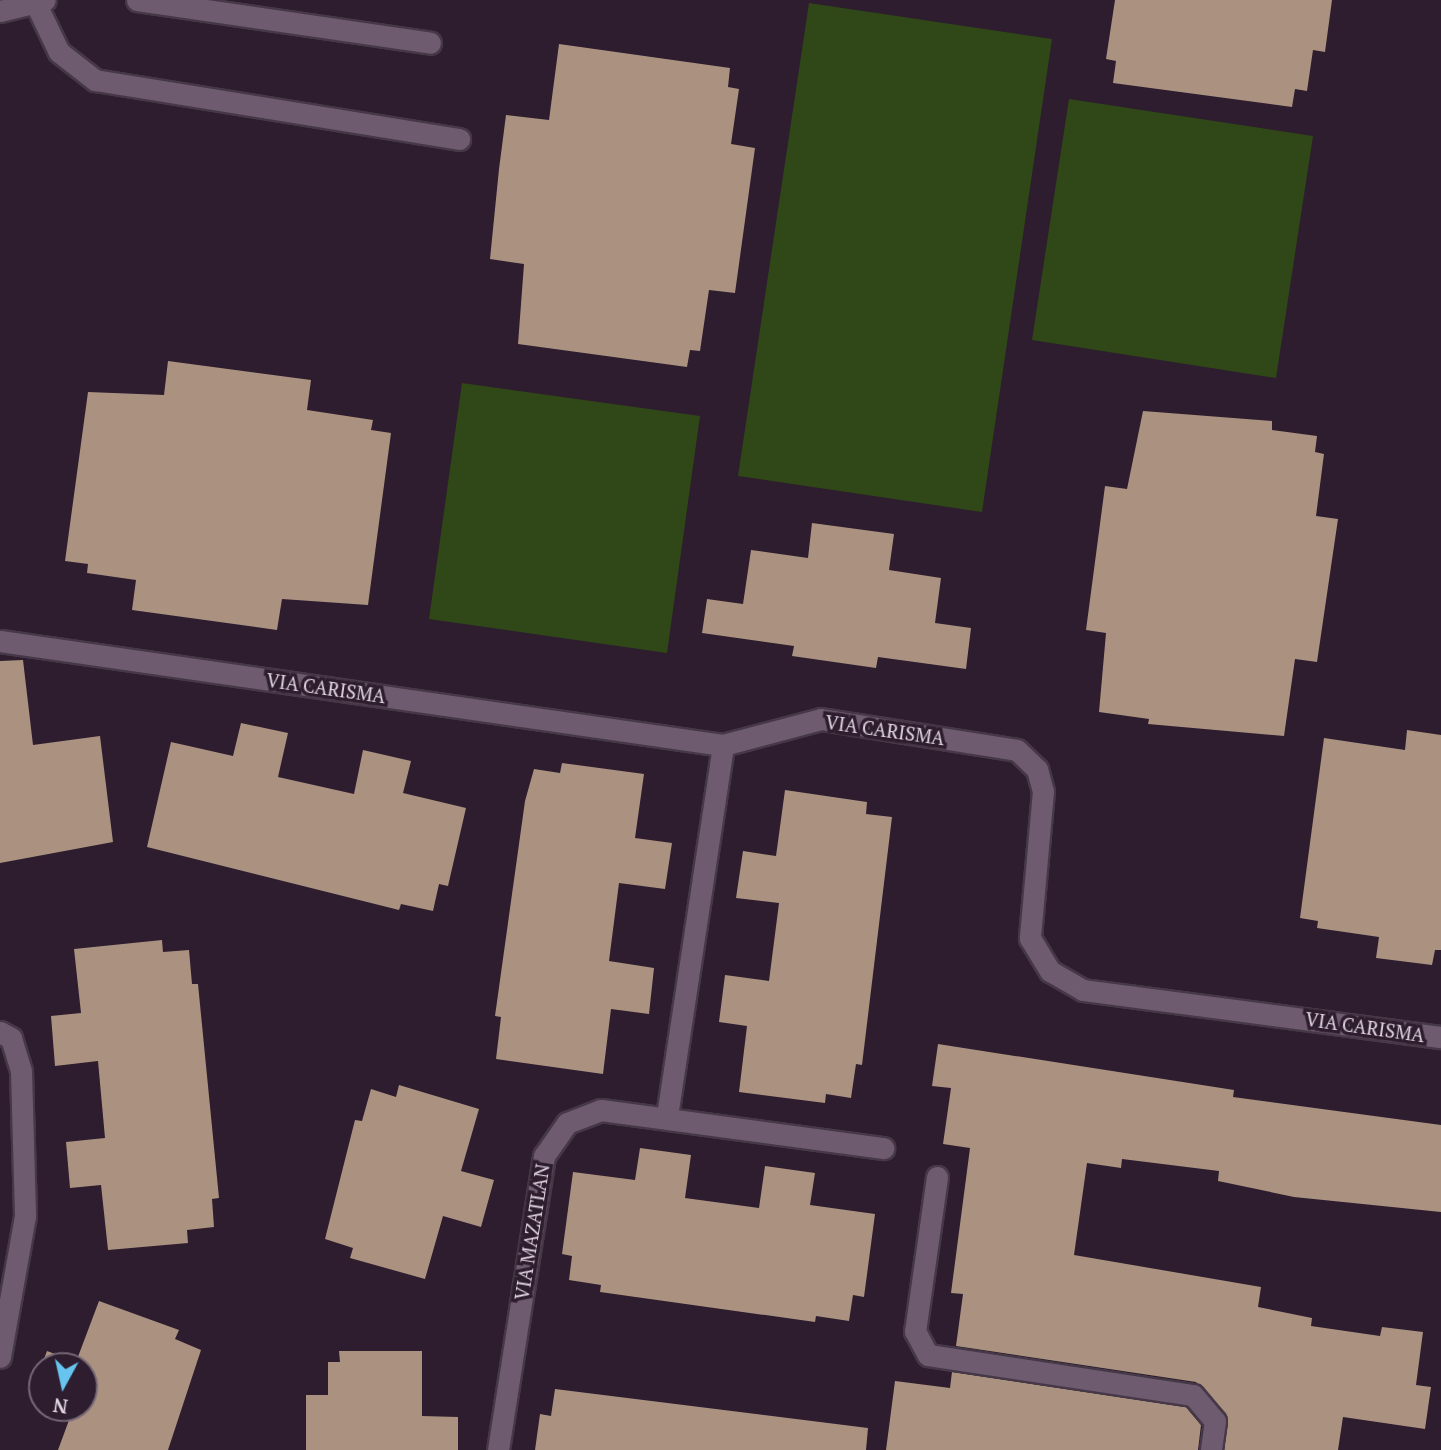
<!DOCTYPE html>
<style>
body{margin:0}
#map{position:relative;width:1441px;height:1450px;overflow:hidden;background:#2d1d2e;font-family:"PT Serif",serif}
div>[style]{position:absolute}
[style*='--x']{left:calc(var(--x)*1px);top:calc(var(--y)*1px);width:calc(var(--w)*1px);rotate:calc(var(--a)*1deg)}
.green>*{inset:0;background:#304817}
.building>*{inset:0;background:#ab9280}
.roads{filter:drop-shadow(2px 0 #463847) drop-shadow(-2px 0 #463847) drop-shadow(0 2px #463847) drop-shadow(0 -2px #463847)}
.lane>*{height:21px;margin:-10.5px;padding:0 10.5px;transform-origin:10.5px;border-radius:10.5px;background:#6f5b6f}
.street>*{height:21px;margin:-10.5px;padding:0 10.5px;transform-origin:10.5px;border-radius:10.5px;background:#6f5b6f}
span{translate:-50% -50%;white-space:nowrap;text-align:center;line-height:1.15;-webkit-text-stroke:7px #2d1d2e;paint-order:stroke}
.street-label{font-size:19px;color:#e0d5e1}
.north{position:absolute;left:28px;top:1352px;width:70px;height:70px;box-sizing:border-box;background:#2d1d2e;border:2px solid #756776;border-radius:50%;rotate:188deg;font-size:19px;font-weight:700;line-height:28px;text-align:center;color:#e0d5e1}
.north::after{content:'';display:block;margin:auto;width:24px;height:32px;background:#66c4ef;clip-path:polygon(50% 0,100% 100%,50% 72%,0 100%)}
</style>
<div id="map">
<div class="green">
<div style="clip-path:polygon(809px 3px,1052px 39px,982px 512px,738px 476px)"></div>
<div style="clip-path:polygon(1069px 99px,1313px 136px,1276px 378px,1032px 340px)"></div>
<div style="clip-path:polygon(462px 383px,700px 416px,667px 653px,429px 619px)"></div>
</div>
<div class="building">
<div style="clip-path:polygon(1115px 0,1332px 0,1325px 52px,1313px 50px,1307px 91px,1295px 89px,1292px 107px,1113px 83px,1116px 61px,1106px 59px)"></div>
<div style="clip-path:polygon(559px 44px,730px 68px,728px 87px,739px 89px,731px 144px,755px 148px,735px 293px,709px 290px,700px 351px,690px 350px,687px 367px,518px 344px,524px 264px,490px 259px,499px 169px,506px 115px,549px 120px)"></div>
<div style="clip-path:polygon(168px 361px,311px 380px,307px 410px,373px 420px,371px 430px,391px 433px,368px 605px,282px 599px,277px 630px,132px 610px,136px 580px,87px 573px,88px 564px,65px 561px,88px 392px,164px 395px)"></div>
<div style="clip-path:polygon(1143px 411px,1272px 421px,1272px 430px,1317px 436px,1315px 452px,1324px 454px,1316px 516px,1338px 519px,1317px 662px,1295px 659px,1284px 736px,1148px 724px,1149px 719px,1099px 712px,1106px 633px,1086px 630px,1105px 486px,1127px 489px)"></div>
<div style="clip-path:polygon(812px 523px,894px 534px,889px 570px,941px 578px,935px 623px,971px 628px,966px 669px,878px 657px,876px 668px,792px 656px,794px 646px,702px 633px,707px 599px,743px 604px,751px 550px,808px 558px)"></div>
<div style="clip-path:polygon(23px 660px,33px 745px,100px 736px,113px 842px,0 863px,0 661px)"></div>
<div style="clip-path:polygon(241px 723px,288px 733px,278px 777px,354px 794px,363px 750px,411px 761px,403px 793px,466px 808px,448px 886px,439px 884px,433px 911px,401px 904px,399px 910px,147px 847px,171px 742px,233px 756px)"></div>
<div style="clip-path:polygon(1407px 730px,1441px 735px,1441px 950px,1435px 950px,1432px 965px,1376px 958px,1379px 937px,1317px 928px,1318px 921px,1300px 918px,1324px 738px,1405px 750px)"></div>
<div style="clip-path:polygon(562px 763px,644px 774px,635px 838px,672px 843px,665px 889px,619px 883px,609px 961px,654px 968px,649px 1014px,611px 1009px,603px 1074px,496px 1059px,501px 1017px,495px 1016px,525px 801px,534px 769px,560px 773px)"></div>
<div style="clip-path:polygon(785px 790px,867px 802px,866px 814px,892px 817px,862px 1065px,856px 1064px,851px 1098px,826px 1094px,825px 1103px,739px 1092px,747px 1026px,719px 1022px,725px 975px,769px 981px,779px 903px,736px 898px,743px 851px,776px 856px)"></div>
<div style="clip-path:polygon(162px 940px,163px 952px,189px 950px,192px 984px,198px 984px,219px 1198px,212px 1199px,214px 1227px,187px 1230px,188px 1243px,108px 1250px,101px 1185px,70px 1188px,66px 1142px,105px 1138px,98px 1061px,55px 1066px,51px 1016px,81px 1013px,74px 949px)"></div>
<div style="clip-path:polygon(938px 1044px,1234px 1090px,1233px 1097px,1441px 1125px,1441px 1212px,1294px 1197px,1218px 1181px,1219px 1171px,1122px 1159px,1121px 1168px,1087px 1163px,1074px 1255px,1261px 1287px,1258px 1307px,1312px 1318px,1311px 1326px,1380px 1336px,1382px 1327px,1423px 1332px,1416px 1385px,1431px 1387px,1425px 1429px,1343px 1417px,1338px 1450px,1224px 1450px,1227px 1417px,1196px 1382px,956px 1346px,963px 1294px,951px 1293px,970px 1148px,943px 1144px,951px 1088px,932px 1086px)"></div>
<div style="clip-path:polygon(399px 1085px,479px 1109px,461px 1171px,494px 1180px,481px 1227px,443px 1216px,425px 1279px,350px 1258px,353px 1248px,325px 1239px,355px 1120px,362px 1121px,371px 1089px,396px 1097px)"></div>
<div style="clip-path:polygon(640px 1148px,691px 1155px,685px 1198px,759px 1208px,765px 1166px,815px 1173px,810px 1205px,875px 1214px,864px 1297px,853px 1295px,849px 1321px,816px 1316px,815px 1322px,600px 1292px,601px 1285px,569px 1280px,572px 1256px,562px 1254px,573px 1172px,635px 1180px)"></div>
<div style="clip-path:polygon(99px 1301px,179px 1330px,175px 1339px,201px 1350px,168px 1450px,58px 1450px,72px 1412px,61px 1408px,84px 1408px,84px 1366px,42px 1366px,42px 1401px,30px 1396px,47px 1351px,76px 1362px)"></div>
<div style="clip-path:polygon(339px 1351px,422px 1351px,422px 1416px,458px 1417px,458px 1450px,306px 1450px,306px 1395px,328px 1395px,328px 1362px,340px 1362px)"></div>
<div style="clip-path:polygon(952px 1372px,1186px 1407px,1201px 1425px,1198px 1450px,886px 1450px,895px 1381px,950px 1388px)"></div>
<div style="clip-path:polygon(555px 1389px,868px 1428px,866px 1450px,535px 1450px,540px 1414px,551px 1416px)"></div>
</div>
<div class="roads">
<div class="lane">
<div style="--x:35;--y:2;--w:55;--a:64.4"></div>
<div style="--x:59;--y:52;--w:46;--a:37.9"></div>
<div style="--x:95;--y:80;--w:369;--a:9.2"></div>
<div style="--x:937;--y:1177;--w:156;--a:98.1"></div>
<div style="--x:915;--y:1331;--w:27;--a:62"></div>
<div style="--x:928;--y:1355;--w:268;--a:8.6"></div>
<div style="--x:1193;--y:1395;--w:34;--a:50"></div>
<div style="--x:1215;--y:1421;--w:29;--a:98"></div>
</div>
<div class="street">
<div style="--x:137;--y:0;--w:296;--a:8.3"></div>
<div style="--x:0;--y:11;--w:46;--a:-13.7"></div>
<div style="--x:0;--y:641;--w:730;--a:8.19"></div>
<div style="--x:723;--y:745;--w:101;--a:-14.9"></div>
<div style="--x:821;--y:719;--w:198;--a:9"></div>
<div style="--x:1017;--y:750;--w:28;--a:44"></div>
<div style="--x:1037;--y:769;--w:23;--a:75"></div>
<div style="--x:1043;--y:791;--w:148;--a:95.1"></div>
<div style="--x:1030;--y:938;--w:39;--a:59"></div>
<div style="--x:1050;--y:971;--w:38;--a:30"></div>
<div style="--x:1083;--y:990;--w:361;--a:7.5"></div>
<div style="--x:0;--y:1032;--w:13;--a:29"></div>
<div style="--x:11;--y:1038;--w:34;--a:73"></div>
<div style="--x:21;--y:1071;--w:145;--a:88.4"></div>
<div style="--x:25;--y:1216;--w:143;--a:100.1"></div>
<div style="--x:667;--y:1116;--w:375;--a:-81.4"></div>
<div style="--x:498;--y:1450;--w:298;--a:-81.1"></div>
<div style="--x:544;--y:1156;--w:40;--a:-55.1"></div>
<div style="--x:567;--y:1123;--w:36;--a:-21"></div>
<div style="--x:601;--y:1110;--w:285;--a:7.7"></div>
</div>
</div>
<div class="street-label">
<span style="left:326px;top:688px;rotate:8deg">VIA CARISMA</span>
<span style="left:885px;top:730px;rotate:8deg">VIA CARISMA</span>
<span style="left:1365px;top:1027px;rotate:8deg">VIA CARISMA</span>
<span style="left:532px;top:1232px;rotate:-81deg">VIA MAZATLAN</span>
</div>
<div class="north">N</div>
</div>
